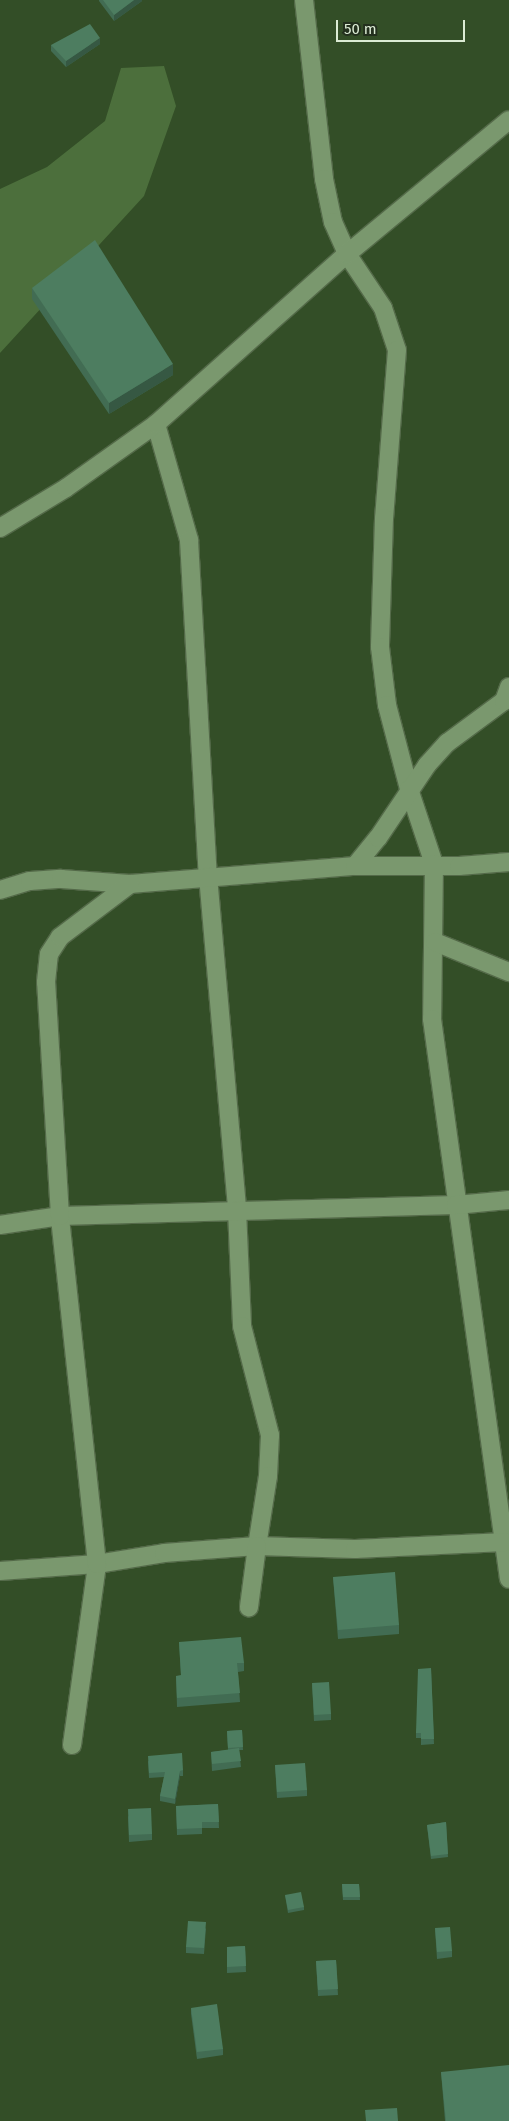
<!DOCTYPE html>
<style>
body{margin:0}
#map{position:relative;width:509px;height:2121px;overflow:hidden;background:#334e27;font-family:"Fira Sans",sans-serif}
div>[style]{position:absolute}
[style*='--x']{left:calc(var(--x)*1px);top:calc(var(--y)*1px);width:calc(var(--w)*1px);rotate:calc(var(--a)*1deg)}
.green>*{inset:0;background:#4c6f3c}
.roads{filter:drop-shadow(1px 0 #546a49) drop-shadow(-1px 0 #546a49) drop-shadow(0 1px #546a49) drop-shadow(0 -1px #546a49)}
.minor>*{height:18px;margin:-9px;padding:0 9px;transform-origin:9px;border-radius:9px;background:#7a986e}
.wall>*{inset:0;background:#426c53}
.shaded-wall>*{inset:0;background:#365843}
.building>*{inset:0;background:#4d7d60}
span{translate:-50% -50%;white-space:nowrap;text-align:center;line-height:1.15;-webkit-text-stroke:4px #23301e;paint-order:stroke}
.scale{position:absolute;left:336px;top:20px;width:129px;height:22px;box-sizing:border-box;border:2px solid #dbebd4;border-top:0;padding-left:6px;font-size:15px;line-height:18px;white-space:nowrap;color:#dbebd4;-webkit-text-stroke:4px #23301e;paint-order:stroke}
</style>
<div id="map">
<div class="green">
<div style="clip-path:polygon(164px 66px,176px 106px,144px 196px,0 353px,0 189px,47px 167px,105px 121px,121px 68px)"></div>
</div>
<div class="roads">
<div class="minor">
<div style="--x:304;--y:0;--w:180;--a:83.6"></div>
<div style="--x:324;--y:179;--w:44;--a:78.2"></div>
<div style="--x:333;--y:222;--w:35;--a:66"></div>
<div style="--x:347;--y:254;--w:65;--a:56.3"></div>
<div style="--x:383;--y:308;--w:44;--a:71.6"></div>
<div style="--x:397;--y:350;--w:169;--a:94.4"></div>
<div style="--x:384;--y:518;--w:129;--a:91.8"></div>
<div style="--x:380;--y:647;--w:58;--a:83.1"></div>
<div style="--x:387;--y:705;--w:87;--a:75.3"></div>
<div style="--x:409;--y:789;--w:79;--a:71.6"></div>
<div style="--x:434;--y:864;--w:155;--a:90.7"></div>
<div style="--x:432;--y:1019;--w:565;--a:82.17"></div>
<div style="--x:156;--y:424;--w:121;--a:74.1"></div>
<div style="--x:189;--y:540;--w:337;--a:86.8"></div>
<div style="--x:208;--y:876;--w:335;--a:85"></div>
<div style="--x:237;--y:1210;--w:116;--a:87.5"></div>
<div style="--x:242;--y:1326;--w:113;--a:75.6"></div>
<div style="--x:270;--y:1435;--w:41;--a:92.8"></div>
<div style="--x:268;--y:1476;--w:71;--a:98.9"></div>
<div style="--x:257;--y:1546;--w:98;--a:1.8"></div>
<div style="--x:355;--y:1549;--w:150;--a:-2.7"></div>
<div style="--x:0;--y:528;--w:77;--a:-31.2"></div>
<div style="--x:66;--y:488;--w:110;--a:-35.4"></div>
<div style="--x:156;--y:424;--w:256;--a:-41.7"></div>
<div style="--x:347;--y:254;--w:210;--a:-39.6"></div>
<div style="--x:355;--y:866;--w:36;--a:-51"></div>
<div style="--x:378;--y:838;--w:88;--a:-56.1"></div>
<div style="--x:427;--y:765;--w:30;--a:-48"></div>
<div style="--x:447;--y:743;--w:71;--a:-36.4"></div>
<div style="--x:504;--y:701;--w:15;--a:-70"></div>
<div style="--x:0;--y:890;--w:31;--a:-17"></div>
<div style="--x:30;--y:881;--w:31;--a:-4"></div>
<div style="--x:61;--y:879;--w:69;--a:4.1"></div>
<div style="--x:130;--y:884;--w:226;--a:-4.6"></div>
<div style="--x:355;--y:866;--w:104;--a:0"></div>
<div style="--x:459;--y:866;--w:50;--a:-4.6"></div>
<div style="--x:435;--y:942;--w:80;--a:22.1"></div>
<div style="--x:0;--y:1225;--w:61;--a:-8.5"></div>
<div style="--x:60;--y:1216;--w:396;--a:-1.6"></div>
<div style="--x:456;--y:1205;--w:53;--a:-5.4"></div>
<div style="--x:0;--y:1571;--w:97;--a:-4.1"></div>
<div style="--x:97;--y:1564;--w:68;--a:-9.3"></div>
<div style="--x:164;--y:1553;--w:93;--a:-4.3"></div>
<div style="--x:257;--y:1546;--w:62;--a:97.5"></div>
<div style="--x:72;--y:1745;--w:183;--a:-82.1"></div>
<div style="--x:97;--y:1564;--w:350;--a:-96.1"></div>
<div style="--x:60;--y:1216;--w:234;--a:-93.4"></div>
<div style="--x:46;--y:982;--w:28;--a:-84"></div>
<div style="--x:49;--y:954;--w:20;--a:-57"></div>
<div style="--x:60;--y:937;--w:88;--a:-37.1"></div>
</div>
</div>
<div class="wall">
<div style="clip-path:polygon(99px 0,142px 0,142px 1px,114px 21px,99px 1px)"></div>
<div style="clip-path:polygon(100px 44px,66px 67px,51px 51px,51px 45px)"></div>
<div style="clip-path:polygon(32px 288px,173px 375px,109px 414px,32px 299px)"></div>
<div style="clip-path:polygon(333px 1577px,399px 1625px,399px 1634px,338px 1639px)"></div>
<div style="clip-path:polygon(179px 1642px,244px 1663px,244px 1671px,238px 1672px,240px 1702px,177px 1707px,176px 1676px,181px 1676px)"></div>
<div style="clip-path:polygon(431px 1668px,434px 1744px,421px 1745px,421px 1738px,416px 1738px,416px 1733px)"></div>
<div style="clip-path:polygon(312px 1683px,331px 1714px,331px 1720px,314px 1721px)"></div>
<div style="clip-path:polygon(242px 1730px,243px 1750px,239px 1750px,241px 1767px,212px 1771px,211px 1752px,228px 1750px,227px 1731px)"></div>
<div style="clip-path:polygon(148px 1761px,183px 1770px,183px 1776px,180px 1776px,175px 1804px,160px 1801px,160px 1796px,164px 1777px,149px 1778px)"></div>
<div style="clip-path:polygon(275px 1765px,307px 1790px,307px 1796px,277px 1798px)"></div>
<div style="clip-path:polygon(218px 1804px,219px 1828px,202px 1828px,202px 1834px,177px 1835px,176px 1806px)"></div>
<div style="clip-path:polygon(128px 1816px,152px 1834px,152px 1840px,129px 1842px)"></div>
<div style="clip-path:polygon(446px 1822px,448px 1857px,431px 1859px,427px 1825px)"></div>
<div style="clip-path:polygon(342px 1884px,359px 1884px,360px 1900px,343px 1900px)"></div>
<div style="clip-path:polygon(285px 1895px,304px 1907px,304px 1910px,288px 1913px)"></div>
<div style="clip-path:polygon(206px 1928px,204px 1954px,186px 1953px,186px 1947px)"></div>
<div style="clip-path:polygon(435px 1928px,452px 1951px,452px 1957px,437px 1959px)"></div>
<div style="clip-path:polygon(245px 1946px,246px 1972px,227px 1973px,227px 1947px)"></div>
<div style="clip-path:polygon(336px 1960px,338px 1995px,318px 1996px,316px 1961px)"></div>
<div style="clip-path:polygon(191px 2008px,223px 2049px,223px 2055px,197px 2059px,191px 2014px)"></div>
<div style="clip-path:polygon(441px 2072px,509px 2121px,445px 2121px)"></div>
</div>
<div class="shaded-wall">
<div style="clip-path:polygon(134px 0,142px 0,142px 1px,114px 21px,114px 15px)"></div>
<div style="clip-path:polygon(100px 38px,100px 44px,66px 67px,66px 61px)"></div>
<div style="clip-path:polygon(173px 364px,173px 375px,109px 414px,109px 403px)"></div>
<div style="clip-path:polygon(180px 1771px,180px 1776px,175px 1804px,175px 1799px)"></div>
</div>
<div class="building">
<div style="clip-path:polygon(103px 0,134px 0,114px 15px)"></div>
<div style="clip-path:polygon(90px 24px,100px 38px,66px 61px,51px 45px)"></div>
<div style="clip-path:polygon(95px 240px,173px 364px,109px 403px,32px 288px)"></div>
<div style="clip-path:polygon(395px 1572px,399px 1625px,338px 1630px,333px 1577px)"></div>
<div style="clip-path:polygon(241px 1637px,244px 1663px,237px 1663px,240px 1693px,177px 1698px,176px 1676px,181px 1675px,179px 1642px)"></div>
<div style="clip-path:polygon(431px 1668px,434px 1739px,421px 1739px,421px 1733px,416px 1733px,418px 1669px)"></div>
<div style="clip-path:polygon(329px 1682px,331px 1714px,314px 1715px,312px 1683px)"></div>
<div style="clip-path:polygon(242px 1730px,243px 1747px,228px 1748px,227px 1731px)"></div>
<div style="clip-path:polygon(239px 1748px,241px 1761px,212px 1764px,211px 1752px)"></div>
<div style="clip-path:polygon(182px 1753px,183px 1770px,180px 1771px,175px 1799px,160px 1796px,165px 1772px,149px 1773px,148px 1756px)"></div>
<div style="clip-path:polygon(305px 1763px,307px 1790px,277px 1792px,275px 1765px)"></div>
<div style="clip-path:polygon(218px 1804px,219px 1822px,202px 1822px,202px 1828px,177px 1829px,176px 1806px)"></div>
<div style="clip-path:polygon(151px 1808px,152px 1834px,129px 1835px,128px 1809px)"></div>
<div style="clip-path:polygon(446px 1822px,448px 1854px,431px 1856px,427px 1825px)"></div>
<div style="clip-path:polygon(342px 1884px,359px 1884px,360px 1897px,343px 1897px)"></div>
<div style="clip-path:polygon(301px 1892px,304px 1907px,288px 1910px,285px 1895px)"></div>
<div style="clip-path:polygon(188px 1921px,206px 1922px,204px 1948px,186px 1947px)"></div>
<div style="clip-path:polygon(450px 1927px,452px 1951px,437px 1952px,435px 1928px)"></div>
<div style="clip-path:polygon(245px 1946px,246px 1966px,227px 1967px,227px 1947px)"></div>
<div style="clip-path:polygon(336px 1960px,338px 1989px,318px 1990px,316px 1961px)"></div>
<div style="clip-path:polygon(217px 2004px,223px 2049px,197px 2052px,191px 2008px)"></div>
<div style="clip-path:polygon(509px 2065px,509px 2121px,446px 2121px,441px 2072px)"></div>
<div style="clip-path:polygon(397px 2108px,398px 2121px,366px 2121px,365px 2110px)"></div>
</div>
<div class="scale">50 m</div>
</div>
